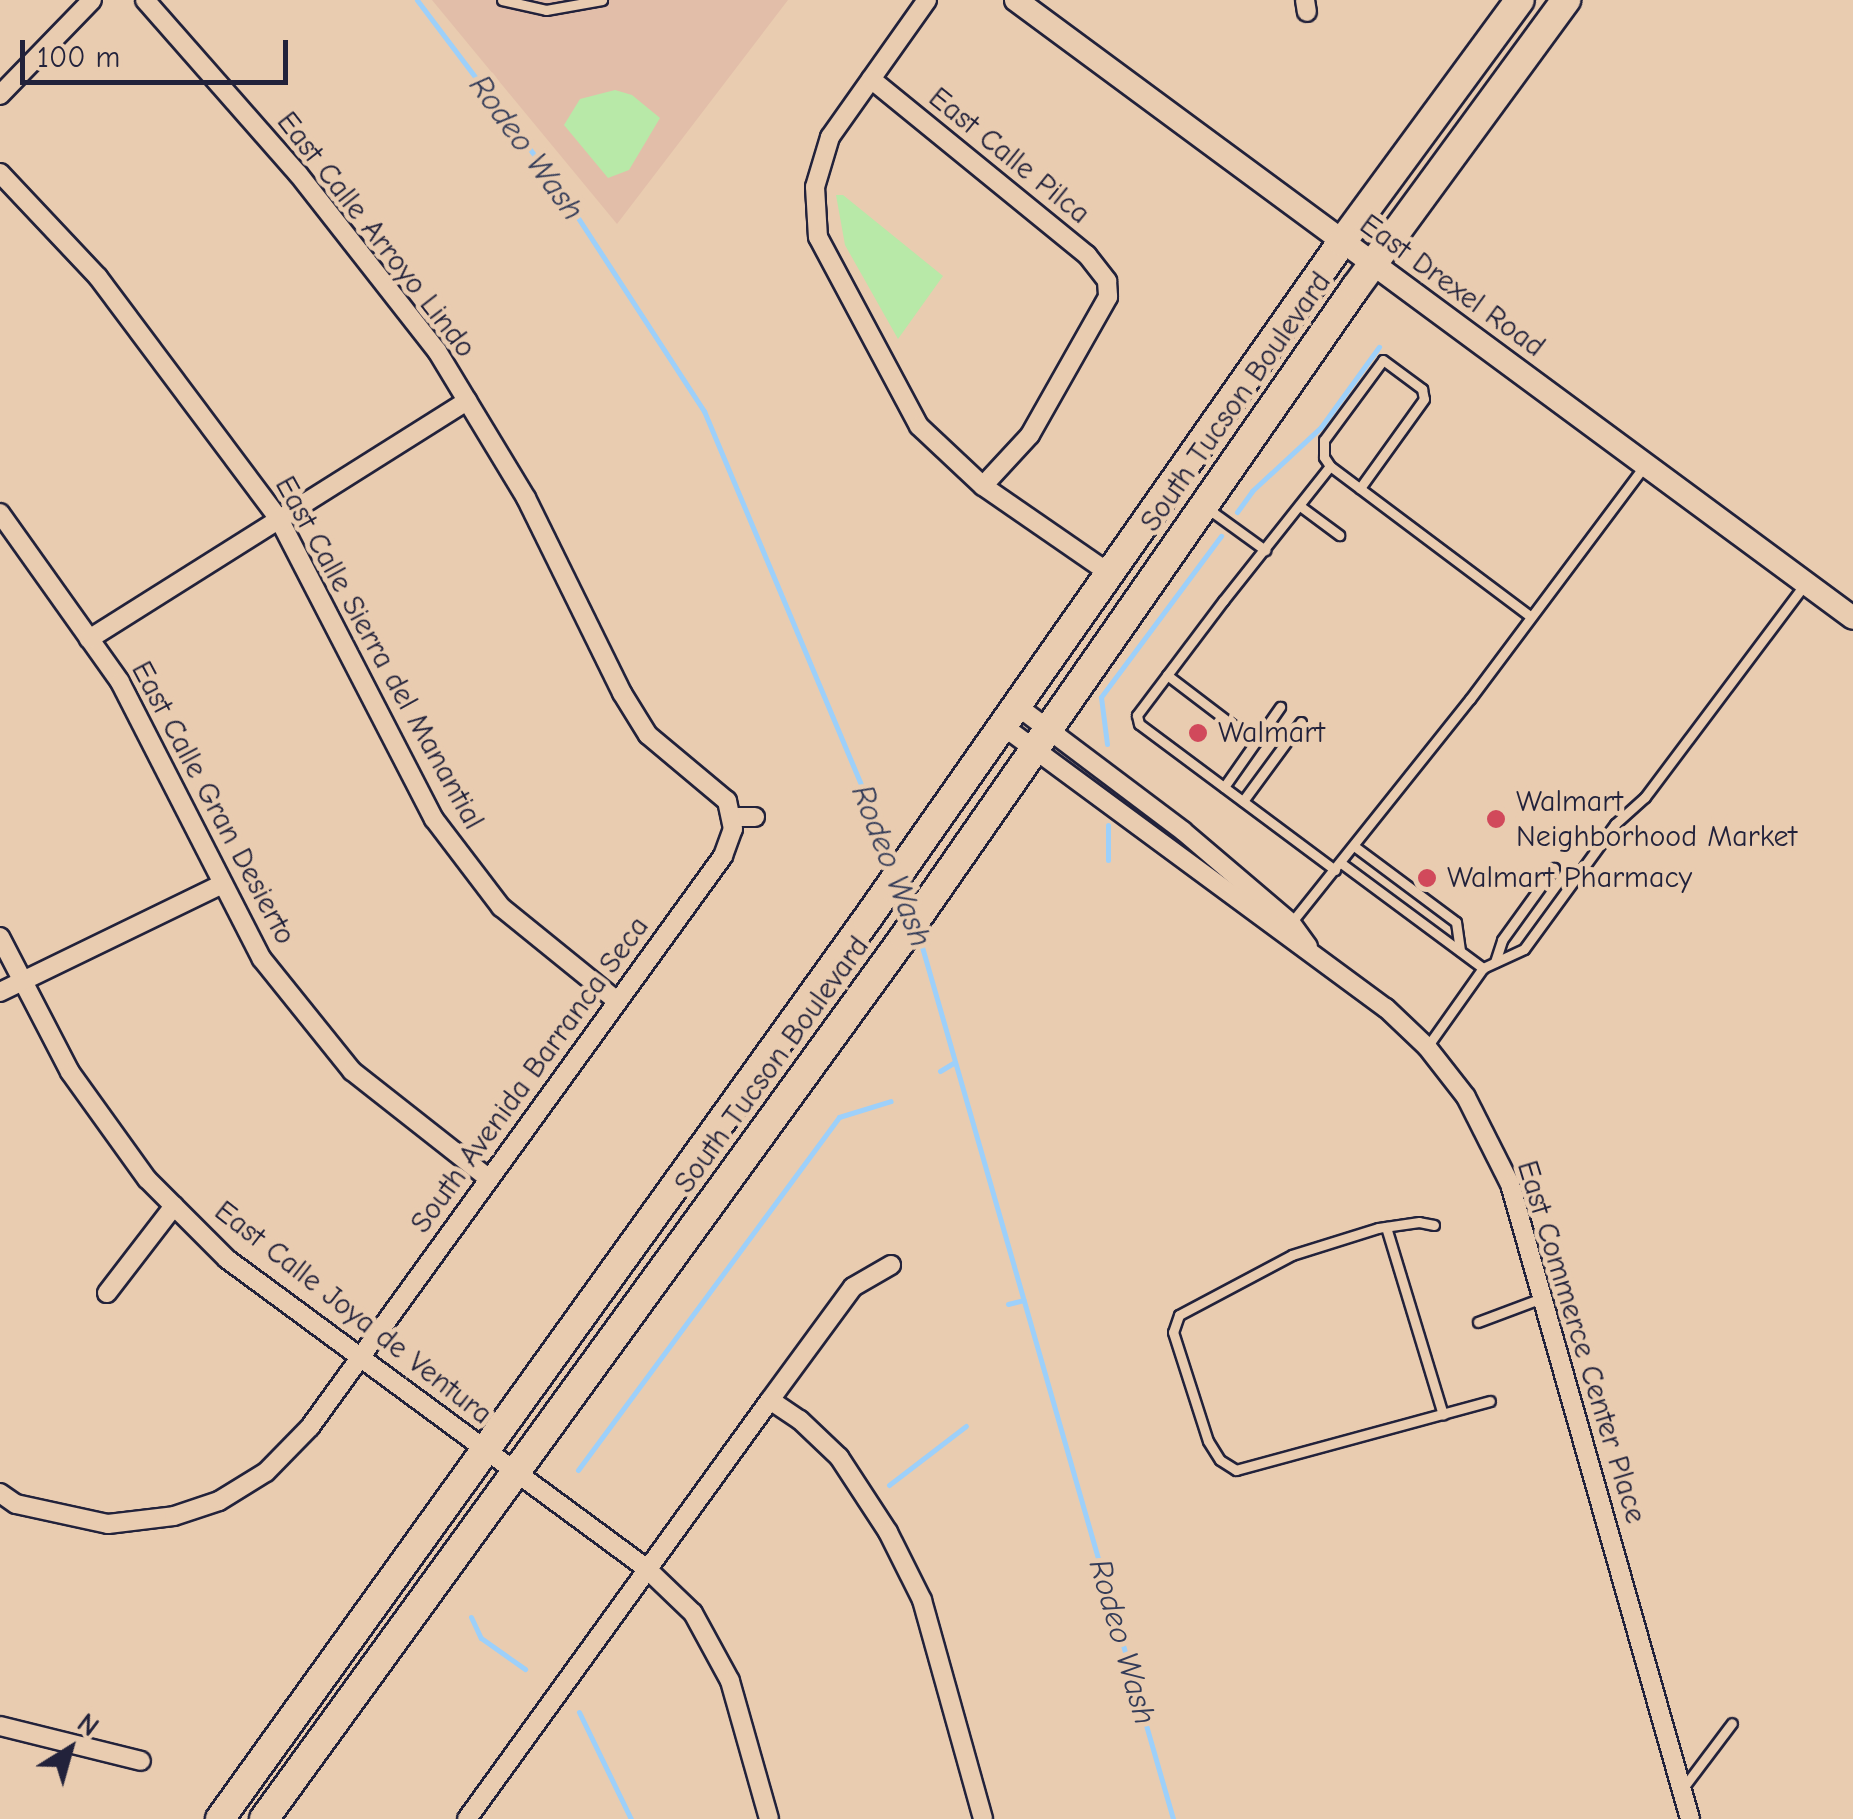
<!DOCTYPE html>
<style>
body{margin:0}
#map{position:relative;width:1853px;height:1819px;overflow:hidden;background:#e9ccb0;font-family:"Comic Neue",sans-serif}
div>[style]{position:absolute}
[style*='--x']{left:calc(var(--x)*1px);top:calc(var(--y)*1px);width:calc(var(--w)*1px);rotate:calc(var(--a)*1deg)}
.built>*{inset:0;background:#e2bea9}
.green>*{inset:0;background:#b8e9a8}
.stream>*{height:5px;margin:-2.5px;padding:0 2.5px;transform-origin:2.5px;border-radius:2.5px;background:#9dd0fa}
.roads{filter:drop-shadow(2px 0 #22223b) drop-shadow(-2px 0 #22223b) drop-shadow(0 2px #22223b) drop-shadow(0 -2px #22223b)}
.service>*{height:9px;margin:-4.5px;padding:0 4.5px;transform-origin:4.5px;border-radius:4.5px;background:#e9ccb0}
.minor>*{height:18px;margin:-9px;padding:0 9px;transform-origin:9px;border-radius:9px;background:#e9ccb0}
.tertiary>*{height:22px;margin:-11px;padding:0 11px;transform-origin:11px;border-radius:11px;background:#e9ccb0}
.secondary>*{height:28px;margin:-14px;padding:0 14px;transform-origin:14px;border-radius:14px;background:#e9ccb0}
.dots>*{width:28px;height:28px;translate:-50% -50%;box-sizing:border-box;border:5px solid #e9ccb0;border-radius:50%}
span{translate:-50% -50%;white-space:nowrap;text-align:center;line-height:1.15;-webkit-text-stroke:10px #e9ccb0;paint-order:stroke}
.street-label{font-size:30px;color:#22223b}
.poi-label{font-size:30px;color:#22223b}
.left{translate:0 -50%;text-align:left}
.water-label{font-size:32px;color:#343c58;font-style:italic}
.north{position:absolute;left:20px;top:1699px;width:100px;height:100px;-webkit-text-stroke:8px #e9ccb0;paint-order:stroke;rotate:37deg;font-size:28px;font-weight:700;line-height:40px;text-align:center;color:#22223b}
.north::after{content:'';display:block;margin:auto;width:35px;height:45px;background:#22223b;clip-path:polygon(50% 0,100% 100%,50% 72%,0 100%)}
.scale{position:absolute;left:20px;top:40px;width:268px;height:45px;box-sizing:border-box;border:5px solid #22223b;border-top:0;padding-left:12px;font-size:30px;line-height:35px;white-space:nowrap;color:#22223b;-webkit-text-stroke:8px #e9ccb0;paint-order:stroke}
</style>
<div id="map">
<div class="built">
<div style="clip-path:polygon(432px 0,788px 0,617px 224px)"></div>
</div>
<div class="green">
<div style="clip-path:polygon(615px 90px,632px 95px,660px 118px,629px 170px,608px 178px,564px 125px,580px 99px)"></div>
<div style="clip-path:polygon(836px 195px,843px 195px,943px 276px,898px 339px,845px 245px)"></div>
</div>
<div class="stream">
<div style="--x:417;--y:0;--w:227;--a:52.9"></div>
<div style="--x:554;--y:181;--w:275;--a:56.9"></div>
<div style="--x:704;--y:411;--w:488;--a:67.2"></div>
<div style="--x:1237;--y:512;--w:26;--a:-54"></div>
<div style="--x:1252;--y:491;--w:94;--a:-42.8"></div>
<div style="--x:1321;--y:427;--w:99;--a:-54.1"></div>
<div style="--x:1107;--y:744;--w:47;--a:-97.3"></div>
<div style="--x:1101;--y:697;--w:201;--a:-53.3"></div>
<div style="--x:1108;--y:860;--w:35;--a:-90"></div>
<div style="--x:902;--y:886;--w:23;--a:70"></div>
<div style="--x:918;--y:933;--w:922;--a:73.94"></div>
<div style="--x:940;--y:1071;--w:17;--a:-31"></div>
<div style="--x:1008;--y:1304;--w:16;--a:-14"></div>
<div style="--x:578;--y:1470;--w:439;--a:-53.5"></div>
<div style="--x:839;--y:1117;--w:54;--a:-17.1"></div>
<div style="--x:889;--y:1485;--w:97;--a:-37.5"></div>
<div style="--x:471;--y:1617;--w:23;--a:65"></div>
<div style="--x:481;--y:1638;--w:54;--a:35.2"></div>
<div style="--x:579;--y:1712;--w:119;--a:64.1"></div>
</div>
<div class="roads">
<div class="service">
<div style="--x:502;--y:0;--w:45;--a:12.8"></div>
<div style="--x:546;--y:10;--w:57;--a:-10.1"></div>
<div style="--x:1330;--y:466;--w:11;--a:-124"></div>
<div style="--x:1324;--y:457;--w:17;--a:-90"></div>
<div style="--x:1324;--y:440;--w:99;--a:-53.6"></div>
<div style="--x:1383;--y:360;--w:49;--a:36.6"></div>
<div style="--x:1422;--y:389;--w:10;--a:79"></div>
<div style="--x:1424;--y:399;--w:110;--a:125.7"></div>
<div style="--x:1300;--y:506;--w:49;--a:36.6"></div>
<div style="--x:1207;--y:508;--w:72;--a:35.9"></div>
<div style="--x:1167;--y:675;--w:111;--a:37.3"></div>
<div style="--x:1224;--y:787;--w:98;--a:-55"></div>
<div style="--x:1243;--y:801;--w:98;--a:-53.7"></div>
<div style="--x:1354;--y:846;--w:127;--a:36.7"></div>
<div style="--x:1456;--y:922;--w:29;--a:82"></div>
<div style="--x:1341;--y:863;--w:177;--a:36.5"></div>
<div style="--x:1335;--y:870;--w:244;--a:-143.3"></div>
<div style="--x:1139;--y:724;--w:9;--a:-103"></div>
<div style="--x:1137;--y:715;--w:143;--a:-53"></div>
<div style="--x:1223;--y:601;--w:172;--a:-51.6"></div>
<div style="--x:1330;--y:466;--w:251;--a:36.9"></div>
<div style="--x:1291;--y:923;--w:287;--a:-51.4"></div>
<div style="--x:1470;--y:699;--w:291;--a:-53.2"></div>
<div style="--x:1495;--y:962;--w:23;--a:-72"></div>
<div style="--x:1502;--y:940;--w:89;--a:-54.2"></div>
<div style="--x:1427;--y:1047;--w:97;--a:-54.7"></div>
<div style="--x:1483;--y:968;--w:45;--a:-24.9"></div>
<div style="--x:1524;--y:949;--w:155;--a:-53.9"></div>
<div style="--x:1615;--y:824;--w:40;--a:-42"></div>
<div style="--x:1645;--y:797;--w:265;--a:-53.1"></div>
<div style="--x:1434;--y:1225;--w:15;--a:-169"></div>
<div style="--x:1419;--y:1222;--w:41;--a:171.7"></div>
<div style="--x:1378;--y:1228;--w:90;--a:162.6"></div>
<div style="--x:1292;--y:1255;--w:128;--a:152"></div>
<div style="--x:1179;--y:1315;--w:18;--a:109"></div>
<div style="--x:1173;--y:1332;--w:114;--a:72.2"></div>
<div style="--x:1208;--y:1441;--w:22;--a:58"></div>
<div style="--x:1220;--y:1460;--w:19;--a:32"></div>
<div style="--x:1236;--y:1470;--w:263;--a:-15.2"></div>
<div style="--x:1386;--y:1227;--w:196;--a:73.1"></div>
<div style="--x:1478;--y:1322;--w:68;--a:-20.6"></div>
<div style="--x:1683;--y:1788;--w:81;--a:-53"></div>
</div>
<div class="minor">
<div style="--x:927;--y:0;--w:168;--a:125.3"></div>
<div style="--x:830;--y:137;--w:52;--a:106.7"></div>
<div style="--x:815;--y:187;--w:50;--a:86.6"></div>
<div style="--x:818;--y:237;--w:214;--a:61.9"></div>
<div style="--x:919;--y:426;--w:88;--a:43.2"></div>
<div style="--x:983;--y:486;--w:150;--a:34.6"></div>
<div style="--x:1305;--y:0;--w:12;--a:81"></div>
<div style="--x:871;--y:79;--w:279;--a:39.2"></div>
<div style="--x:1087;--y:255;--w:33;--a:52"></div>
<div style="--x:1107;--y:281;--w:16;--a:86"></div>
<div style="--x:1108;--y:297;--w:159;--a:119.5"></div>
<div style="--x:1030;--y:435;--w:69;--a:132.7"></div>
<div style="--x:0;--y:95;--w:132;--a:-45.9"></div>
<div style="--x:0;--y:173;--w:143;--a:46.7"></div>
<div style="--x:98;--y:277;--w:302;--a:53.2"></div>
<div style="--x:279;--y:519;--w:338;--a:62.7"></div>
<div style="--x:434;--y:819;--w:111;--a:52.7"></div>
<div style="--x:501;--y:907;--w:149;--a:39"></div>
<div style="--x:0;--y:513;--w:207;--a:54.6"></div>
<div style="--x:120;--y:682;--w:311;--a:62.9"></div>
<div style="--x:262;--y:959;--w:144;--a:51.2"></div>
<div style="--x:352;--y:1071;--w:174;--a:38.2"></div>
<div style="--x:89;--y:639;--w:447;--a:-32.2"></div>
<div style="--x:1016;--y:705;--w:209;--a:37"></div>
<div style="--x:1183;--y:831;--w:142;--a:40.4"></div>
<div style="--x:1291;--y:923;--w:29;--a:54"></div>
<div style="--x:1003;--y:726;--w:476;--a:36.4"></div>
<div style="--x:1386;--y:1008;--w:57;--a:43.6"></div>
<div style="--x:1427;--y:1047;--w:63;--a:52"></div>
<div style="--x:1466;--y:1097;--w:97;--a:63.2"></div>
<div style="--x:1510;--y:1184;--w:660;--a:74.17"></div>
<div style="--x:734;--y:817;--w:21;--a:0"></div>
<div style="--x:0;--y:937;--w:152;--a:62.6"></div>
<div style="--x:70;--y:1072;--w:132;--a:54.3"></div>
<div style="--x:147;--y:1179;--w:113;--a:45"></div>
<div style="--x:227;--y:1259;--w:521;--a:36.41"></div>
<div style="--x:646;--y:1568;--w:65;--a:43.8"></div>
<div style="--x:693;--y:1613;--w:77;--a:61.4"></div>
<div style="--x:730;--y:1681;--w:143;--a:74.2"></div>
<div style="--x:0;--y:992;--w:247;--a:-25.9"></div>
<div style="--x:107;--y:1293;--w:110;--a:-52.4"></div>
<div style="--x:770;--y:1400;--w:140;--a:-53.7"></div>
<div style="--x:853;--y:1287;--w:44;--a:-30.1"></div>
<div style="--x:0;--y:1493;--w:19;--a:35"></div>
<div style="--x:16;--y:1504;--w:94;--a:12.3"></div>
<div style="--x:108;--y:1524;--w:66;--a:-6.9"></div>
<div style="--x:174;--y:1516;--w:47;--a:-18.4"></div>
<div style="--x:219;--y:1501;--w:55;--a:-31.7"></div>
<div style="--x:266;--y:1472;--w:63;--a:-45.6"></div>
<div style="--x:310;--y:1427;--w:705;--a:-54.12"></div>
<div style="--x:723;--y:856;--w:29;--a:-70"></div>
<div style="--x:733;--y:829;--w:29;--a:-102"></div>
<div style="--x:727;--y:801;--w:103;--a:-140.1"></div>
<div style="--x:648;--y:735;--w:49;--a:-121.8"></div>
<div style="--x:622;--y:693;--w:217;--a:-116.2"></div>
<div style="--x:526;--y:498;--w:172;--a:-121.2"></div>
<div style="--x:437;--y:351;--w:225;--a:-128.1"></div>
<div style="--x:298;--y:174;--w:232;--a:-131.3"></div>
<div style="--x:0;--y:1726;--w:145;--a:13.9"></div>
<div style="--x:467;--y:1819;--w:517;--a:-54.13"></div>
<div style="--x:770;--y:1400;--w:36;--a:34"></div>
<div style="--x:800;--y:1420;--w:54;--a:43.5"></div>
<div style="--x:839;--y:1457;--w:90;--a:56.8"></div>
<div style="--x:888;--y:1532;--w:76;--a:63.4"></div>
<div style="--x:922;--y:1600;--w:227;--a:74.4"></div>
</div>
<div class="tertiary">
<div style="--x:1016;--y:0;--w:1040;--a:36.44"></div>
</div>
<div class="secondary">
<div style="--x:220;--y:1819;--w:1108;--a:-54.29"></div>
<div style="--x:867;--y:919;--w:827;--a:-54.95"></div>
<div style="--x:1342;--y:242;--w:300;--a:-53.7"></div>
<div style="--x:264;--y:1819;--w:1090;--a:-54.03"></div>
<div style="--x:904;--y:937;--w:792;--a:-55.19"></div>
<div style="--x:1356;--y:287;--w:356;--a:-53.8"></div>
</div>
</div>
<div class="dots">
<div style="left:1198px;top:733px;background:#d1495b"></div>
<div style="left:1496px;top:819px;background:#d1495b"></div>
<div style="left:1427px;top:878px;background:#d1495b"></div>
</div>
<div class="street-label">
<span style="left:1009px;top:156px;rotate:39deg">East Calle Pilca</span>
<span style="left:376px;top:235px;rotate:52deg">East Calle Arroyo Lindo</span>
<span style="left:1452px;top:286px;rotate:36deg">East Drexel Road</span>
<span style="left:1236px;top:402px;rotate:-55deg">South Tucson Boulevard</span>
<span style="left:379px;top:653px;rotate:61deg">East Calle Sierra del Manantial</span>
<span style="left:213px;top:803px;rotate:62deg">East Calle Gran Desierto</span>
<span style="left:772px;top:1065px;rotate:-54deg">South Tucson Boulevard</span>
<span style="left:530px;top:1075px;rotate:-54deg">South Avenida Barranca Seca</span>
<span style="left:353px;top:1313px;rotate:38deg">East Calle Joya de Ventura</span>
<span style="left:1581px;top:1342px;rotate:73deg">East Commerce Center Place</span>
</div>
<div class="poi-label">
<span class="left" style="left:1218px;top:733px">Walmart</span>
<span class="left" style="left:1516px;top:819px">Walmart<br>Neighborhood Market</span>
<span class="left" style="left:1447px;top:878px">Walmart Pharmacy</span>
</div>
<div class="water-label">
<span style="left:526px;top:148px;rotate:54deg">Rodeo Wash</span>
<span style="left:891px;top:866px;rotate:69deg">Rodeo Wash</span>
<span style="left:1122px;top:1642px;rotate:74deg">Rodeo Wash</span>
</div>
<div class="north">N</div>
<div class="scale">100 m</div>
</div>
